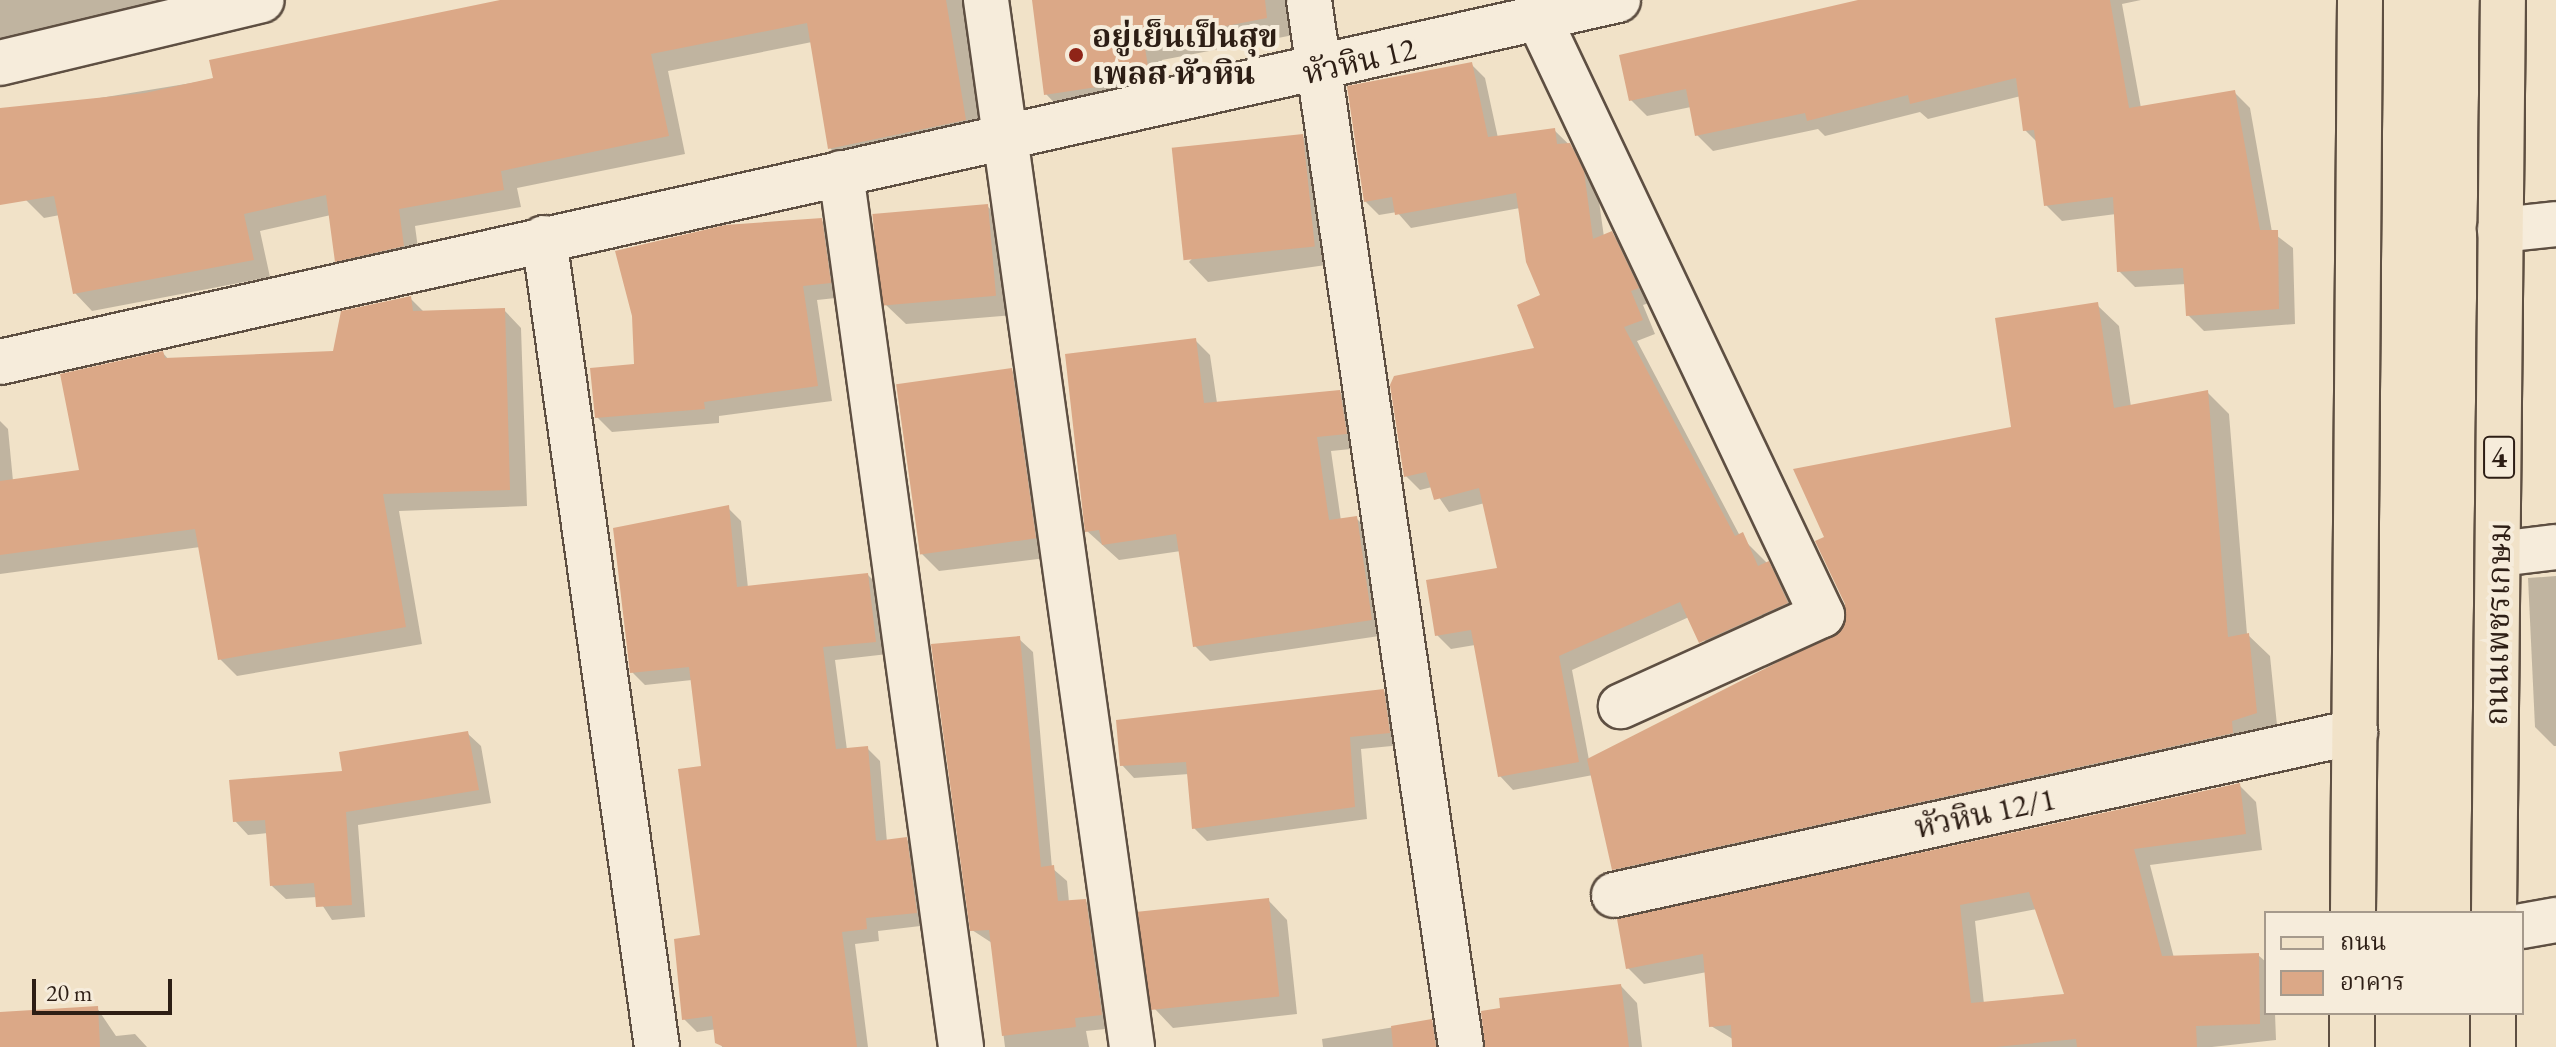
<!DOCTYPE html>
<html>
<head>
<meta charset="utf-8">
<style>
  body { margin:0 }
  #map { position:relative; width:2556px; height:1047px; overflow:hidden; background:#f1e2c8; font-family:"EB Garamond","Noto Serif Thai",serif }
  div>[style] { position:absolute }
  .shadow>* { inset:0; background:#0003 }
  .building>* { inset:0; background:#dba887; transform-origin:0 0 }
  .roads { filter:drop-shadow(2px 0 #5e4f42) drop-shadow(-2px 0 #5e4f42) drop-shadow(0 2px #5e4f42) drop-shadow(0 -2px #5e4f42) }
  .minor>* { height:44px; margin:-22px; padding:0 22px; transform-origin:22px; border-radius:22px; background:#f6ecdb }
  .major>* { height:44px; margin:-22px; padding:0 22px; transform-origin:22px; border-radius:22px; background:#f1e2c8 }
  .dots>* { width:22px; height:22px; translate:-50% -50%; box-sizing:border-box; border:4px solid #f6ecdb; border-radius:50% }
  span { translate:-50% -50%; white-space:nowrap; text-align:center; line-height:1.15; -webkit-text-stroke:8px #f6ecdb; paint-order:stroke }
  .shield-label span { padding:2px 6px; background:#f6ecdb; border:2px solid; border-radius:6px; -webkit-text-stroke-width:0 }
  .shield-label { font-size:30px; color:#2d1e15; font-weight:700 }
  .poi-label { font-size:32px; color:#2d1e15; font-weight:700 }
  .left { translate:0 -50%; text-align:left }
  .street-label { font-size:32px; color:#2d1e15 }
  .legend { position:absolute; left:2264px; top:911px; width:260px; height:104px; box-sizing:border-box; background:#f6ecdb; border:2px solid #a69a8c; margin:0; padding:10px 14px; list-style:none; font-size:24px; color:#2d1e15 }
  .legend li { display:flex; align-items:center; gap:16px; height:40px }
  .legend b { width:40px; border:2px solid #a69a8c }
  .scale { position:absolute; left:32px; top:979px; width:140px; height:36px; box-sizing:border-box; border:4px solid #2d1e15; border-top:0; padding-left:10px; font-size:24px; line-height:28px; white-space:nowrap; color:#2d1e15; -webkit-text-stroke:6px #f6ecdb; paint-order:stroke }
</style>
</head>
<body>
<div id="map">
  <div class="shadow">
    <div style="clip-path:polygon(0 0,200px 0,0 47px)"></div>
    <div style="clip-path:polygon(509px 0,966px 0,983px 137px,847px 165px,830px 148px,812px 42px,668px 71px,685px 154px,517px 188px,521px 207px,415px 226px,420px 263px,354px 278px,336px 261px,331px 215px,260px 231px,270px 277px,92px 311px,75px 293px,60px 215px,44px 218px,26px 200px,8px 113px,216px 79px)"></div>
    <div style="clip-path:polygon(1034px 0,1311px 0,1304px 33px,1162px 60px,1167px 97px,1064px 113px,1046px 94px)"></div>
    <div style="clip-path:polygon(1865px 0,2141px 0,2122px 4px,2141px 108px,2234px 92px,2250px 108px,2272px 232px,2293px 248px,2295px 324px,2204px 331px,2188px 315px,2186px 284px,2135px 287px,2119px 271px,2116px 214px,2062px 221px,2046px 205px,2038px 143px,2025px 130px,2021px 96px,1928px 119px,1920px 112px,1825px 136px,1818px 129px,1713px 151px,1697px 135px,1691px 107px,1647px 116px,1631px 100px)"></div>
    <div style="clip-path:polygon(1471px 64px,1485px 78px,1498px 138px,1554px 130px,1584px 159px,1597px 187px,1604px 237px,1612px 234px,1626px 248px,1652px 302px,1643px 305px,1655px 334px,1637px 341px,1740px 536px,1782px 578px,1801px 617px,1715px 656px,1689px 617px,1572px 670px,1589px 760px,1845px 630px,2013px 429px,2097px 305px,2119px 326px,2131px 407px,2207px 392px,2229px 414px,2247px 634px,2270px 656px,2278px 735px,1636px 891px,1614px 869px,1593px 775px,1513px 790px,1500px 776px,1475px 645px,1451px 649px,1437px 635px,1499px 570px,1485px 503px,1449px 512px,1432px 487px,1420px 490px,1406px 476px,1537px 349px,1542px 296px,1520px 208px,1411px 228px,1397px 212px,1379px 215px,1365px 201px)"></div>
    <div style="clip-path:polygon(1302px 136px,1322px 155px,1333px 264px,1208px 282px,1189px 262px)"></div>
    <div style="clip-path:polygon(987px 206px,1007px 225px,1014px 315px,906px 324px,886px 305px)"></div>
    <div style="clip-path:polygon(821px 220px,836px 235px,845px 297px,817px 300px,832px 401px,719px 416px,719px 423px,612px 432px,597px 417px,636px 365px)"></div>
    <div style="clip-path:polygon(410px 298px,425px 313px,504px 310px,521px 328px,527px 506px,399px 511px,422px 644px,237px 676px,220px 659px,200px 547px,0 574px,0 421px,8px 429px,13px 481px,82px 472px,163px 353px,169px 360px,335px 352px)"></div>
    <div style="clip-path:polygon(1195px 340px,1210px 355px,1217px 403px,1340px 392px,1355px 407px,1361px 448px,1331px 451px,1341px 521px,1356px 518px,1372px 534px,1386px 635px,1210px 661px,1195px 646px,1181px 551px,1119px 560px,1087px 531px)"></div>
    <div style="clip-path:polygon(1011px 370px,1031px 390px,1054px 557px,939px 571px,920px 552px)"></div>
    <div style="clip-path:polygon(728px 508px,741px 521px,748px 588px,868px 575px,881px 588px,888px 654px,835px 660px,847px 750px,867px 748px,880px 761px,887px 842px,906px 839px,919px 853px,929px 925px,878px 931px,879px 941px,855px 944px,868px 1047px,722px 1047px,717px 1029px,697px 1032px,684px 1019px,703px 937px,703px 768px,692px 680px,645px 685px,632px 672px)"></div>
    <div style="clip-path:polygon(2556px 576px,2556px 746px,2554px 746px,2535px 727px,2528px 578px)"></div>
    <div style="clip-path:polygon(1019px 639px,1033px 652px,1052px 868px,1067px 881px,1069px 902px,1085px 901px,1099px 914px,1115px 1028px,1086px 1031px,1089px 1047px,1005px 1047px,992px 943px,972px 930px)"></div>
    <div style="clip-path:polygon(1383px 691px,1396px 704px,1402px 745px,1361px 749px,1367px 819px,1207px 841px,1194px 828px,1189px 774px,1134px 778px,1122px 765px)"></div>
    <div style="clip-path:polygon(467px 733px,481px 746px,491px 803px,358px 825px,365px 917px,332px 920px,317px 897px,286px 899px,272px 886px,268px 833px,248px 835px,235px 821px,344px 773px)"></div>
    <div style="clip-path:polygon(evenodd,2239px 785px,2256px 802px,2262px 850px,2150px 865px,2174px 958px,2258px 955px,2266px 962px,2266px 1013px,2275px 1013px,2276px 1040px,2212px 1047px,1746px 1047px,1711px 1026px,1707px 972px,1644px 984px,1628px 968px,2239px 785px,2037px 909px,2066px 996px,1984px 1004px,1975px 921px,2037px 909px)"></div>
    <div style="clip-path:polygon(1268px 900px,1287px 920px,1297px 1014px,1173px 1028px,1154px 1008px)"></div>
    <div style="clip-path:polygon(1621px 986px,1637px 1003px,1642px 1047px,1486px 1047px)"></div>
    <div style="clip-path:polygon(97px 1008px,116px 1036px,135px 1034px,147px 1047px,0 1047px,0 1014px)"></div>
    <div style="clip-path:polygon(1431px 1021px,1450px 1047px,1323px 1047px,1322px 1039px)"></div>
  </div>
  <div class="building">
    <div style="clip-path:polygon(500px 0,946px 0,966px 120px,828px 149px,807px 23px,651px 54px,669px 136px,501px 171px,504px 190px,399px 209px,404px 246px,335px 262px,326px 195px,244px 214px,254px 260px,73px 294px,54px 196px,0 205px,0 108px,145px 93px,213px 78px,209px 60px)"></div>
    <div style="clip-path:polygon(1032px 0,1265px 0,1267px 18px,1144px 42px,1150px 79px,1044px 95px)"></div>
    <div style="clip-path:polygon(1858px 0,2110px 0,2129px 108px,2235px 90px,2260px 230px,2278px 230px,2279px 309px,2186px 316px,2183px 268px,2117px 272px,2113px 197px,2044px 206px,2034px 130px,2023px 131px,2016px 78px,1910px 104px,1908px 95px,1807px 121px,1805px 113px,1695px 136px,1686px 89px,1629px 101px,1619px 55px)"></div>
    <div style="clip-path:polygon(1472px 62px,1488px 137px,1555px 128px,1557px 144px,1570px 143px,1584px 171px,1593px 239px,1612px 231px,1639px 288px,1631px 291px,1643px 320px,1624px 327px,1735px 536px,1743px 532px,1758px 566px,1769px 561px,1788px 603px,1699px 643px,1680px 602px,1559px 656px,1579px 762px,1498px 777px,1471px 630px,1435px 636px,1426px 580px,1497px 568px,1479px 488px,1434px 500px,1426px 472px,1404px 477px,1390px 385px,1394px 376px,1534px 348px,1517px 305px,1540px 295px,1526px 262px,1516px 193px,1395px 215px,1392px 197px,1364px 202px,1347px 86px)"></div>
    <div style="left:1303px;top:134px;width:113px;height:132px;rotate:84deg"></div>
    <div style="left:988px;top:204px;width:92px;height:116px;rotate:85deg"></div>
    <div style="clip-path:polygon(822px 218px,831px 283px,803px 286px,818px 386px,704px 402px,705px 409px,595px 418px,590px 368px,634px 364px,632px 316px,615px 251px,725px 225px)"></div>
    <div style="clip-path:polygon(411px 296px,413px 311px,505px 308px,510px 490px,383px 494px,406px 627px,218px 660px,195px 529px,0 555px,0 481px,79px 470px,60px 374px,163px 351px,165px 358px,333px 351px,341px 311px)"></div>
    <div style="clip-path:polygon(2098px 302px,2114px 408px,2208px 390px,2228px 637px,2249px 633px,2257px 713px,2232px 721px,2233px 733px,1612px 870px,1587px 759px,1843px 629px,1845px 604px,1815px 541px,1824px 537px,1793px 469px,2011px 427px,1995px 318px)"></div>
    <div style="clip-path:polygon(1196px 338px,1204px 403px,1340px 390px,1347px 434px,1317px 437px,1329px 520px,1357px 516px,1372px 620px,1193px 647px,1176px 534px,1102px 545px,1099px 530px,1085px 532px,1065px 354px)"></div>
    <div style="left:1012px;top:368px;width:172px;height:117px;rotate:82deg"></div>
    <div style="clip-path:polygon(729px 505px,737px 587px,868px 573px,876px 642px,823px 647px,836px 749px,868px 746px,876px 841px,907px 837px,917px 913px,866px 918px,867px 929px,842px 932px,857px 1047px,724px 1047px,715px 1043px,712px 1016px,682px 1020px,674px 939px,700px 935px,678px 769px,701px 766px,689px 667px,630px 673px,613px 528px)"></div>
    <div style="clip-path:polygon(1020px 636px,1041px 867px,1054px 865px,1058px 901px,1086px 899px,1102px 1015px,1075px 1018px,1076px 1027px,1002px 1036px,989px 930px,970px 931px,931px 644px)"></div>
    <div style="clip-path:polygon(1384px 689px,1390px 733px,1350px 737px,1355px 807px,1192px 829px,1186px 762px,1120px 766px,1116px 720px)"></div>
    <div style="clip-path:polygon(468px 731px,479px 790px,346px 812px,352px 905px,316px 907px,314px 883px,270px 886px,265px 820px,233px 822px,229px 780px,342px 771px,339px 752px)"></div>
    <div style="clip-path:polygon(evenodd,2240px 783px,2246px 834px,2134px 849px,2162px 956px,2259px 953px,2260px 1024px,2196px 1026px,2197px 1047px,2077px 1047px,2076px 1039px,1995px 1047px,1732px 1047px,1731px 1025px,1709px 1027px,1703px 954px,1626px 969px,1617px 919px,2240px 783px,2029px 892px,2064px 994px,1971px 1003px,1960px 905px,2029px 892px)"></div>
    <div style="left:1269px;top:898px;width:99px;height:132px;rotate:84deg"></div>
    <div style="clip-path:polygon(1621px 984px,1629px 1047px,1485px 1047px,1481px 1011px,1500px 1008px,1499px 998px)"></div>
    <div style="clip-path:polygon(98px 1006px,100px 1047px,0 1047px,0 1012px)"></div>
    <div style="clip-path:polygon(1432px 1019px,1436px 1047px,1393px 1047px,1391px 1026px)"></div>
  </div>
  <div class="roads">
    <div class="minor">
      <div style="left:986px;top:0;width:1057px;rotate:82.06deg"></div>
      <div style="left:1309px;top:0;width:1058px;rotate:81.74deg"></div>
      <div style="left:1539px;top:19px;width:660px;rotate:64.6deg"></div>
      <div style="left:1822px;top:615px;width:221px;rotate:155.6deg"></div>
      <div style="left:0;top:63px;width:269px;rotate:-13.5deg"></div>
      <div style="left:841px;top:173px;width:882px;rotate:82.18deg"></div>
      <div style="left:2500px;top:230px;width:56px;rotate:-6.1deg"></div>
      <div style="left:544px;top:238px;width:817px;rotate:82.05deg"></div>
      <div style="left:0;top:362px;width:1658px;rotate:-12.61deg"></div>
      <div style="left:2499px;top:554px;width:57px;rotate:-7deg"></div>
      <div style="left:1614px;top:895px;width:759px;rotate:-12.41deg"></div>
      <div style="left:2522px;top:926px;width:35px;rotate:-10deg"></div>
    </div>
    <div class="major">
      <div style="left:2353px;top:913px;width:913px;rotate:-89.56deg"></div>
      <div style="left:2494px;top:913px;width:913px;rotate:-89.44deg"></div>
      <div style="left:2352px;top:1047px;width:34px;rotate:-90deg"></div>
      <div style="left:2493px;top:1047px;width:34px;rotate:-90deg"></div>
    </div>
  </div>
  <div class="dots">
    <div style="left:1076px;top:55px;background:#8f2418"></div>
  </div>
  <div class="shield-label">
    <span style="left:2499px;top:457px">4</span>
  </div>
  <div class="poi-label">
    <span class="left" style="left:1092px;top:55px">อยู่เย็นเป็นสุข<br>เพลส หัวหิน</span>
  </div>
  <div class="street-label">
    <span style="left:1359px;top:61px;rotate:-13deg">หัวหิน 12</span>
    <span style="left:2498px;top:624px;rotate:-89deg">ถนนเพชรเกษม</span>
    <span style="left:1985px;top:813px;rotate:-12deg">หัวหิน 12/1</span>
  </div>
  <ul class="legend">
  <li><b style="height:10px;background:#f1e2c8"></b>ถนน</li>
  <li><b style="height:22px;background:#dba887"></b>อาคาร</li>
  </ul>
  <div class="scale">20 m</div>
</div>
</body>
</html>
